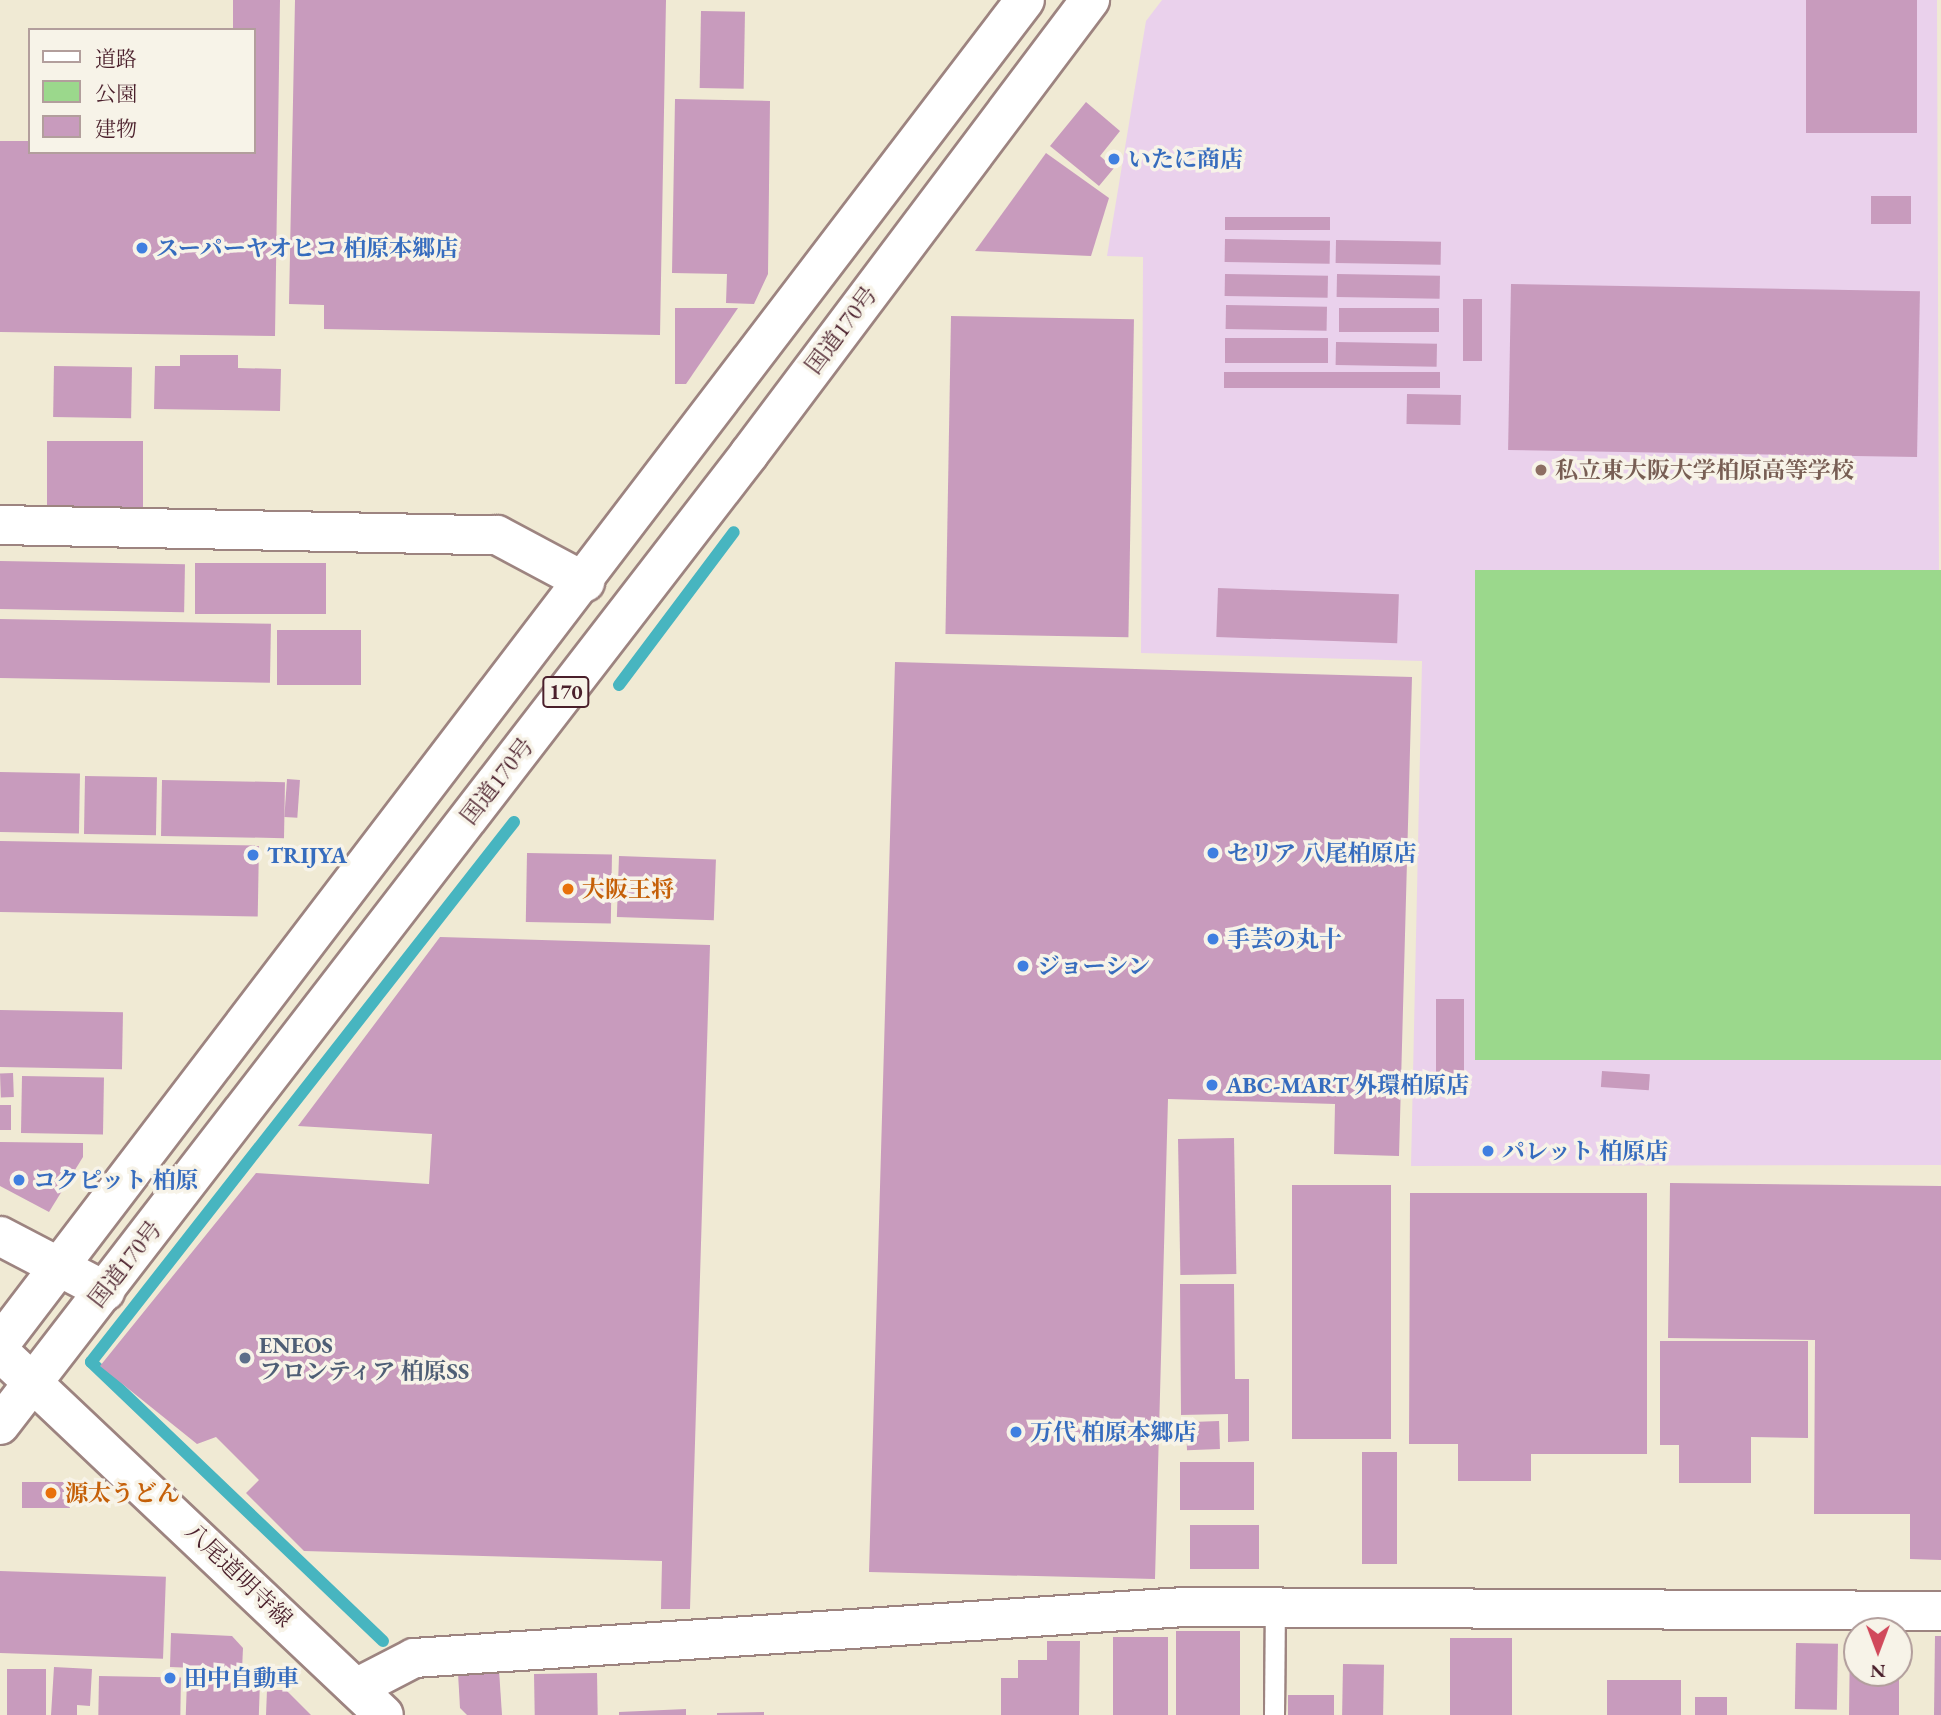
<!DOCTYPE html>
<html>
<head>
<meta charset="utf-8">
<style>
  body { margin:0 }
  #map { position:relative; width:1941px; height:1715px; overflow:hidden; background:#f0ead4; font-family:"EB Garamond","Noto Serif JP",serif }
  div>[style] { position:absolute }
  .built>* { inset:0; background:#ead1ec }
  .green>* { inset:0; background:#9bd88c; transform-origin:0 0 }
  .stream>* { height:12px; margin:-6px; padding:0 6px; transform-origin:6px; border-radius:6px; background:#47b5c0 }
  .building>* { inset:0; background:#c89bbd; transform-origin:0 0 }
  .roads { filter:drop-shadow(2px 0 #9d8480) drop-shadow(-2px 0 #9d8480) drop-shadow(0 2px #9d8480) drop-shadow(0 -2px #9d8480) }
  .lane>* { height:19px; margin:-9.5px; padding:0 9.5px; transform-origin:9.5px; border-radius:9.5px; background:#fff }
  .street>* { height:38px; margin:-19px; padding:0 19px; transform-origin:19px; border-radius:19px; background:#fff }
  .secondary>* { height:38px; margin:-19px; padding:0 19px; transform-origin:19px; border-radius:19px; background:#fff }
  .highway>* { height:38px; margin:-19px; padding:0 19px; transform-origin:19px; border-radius:19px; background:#fff }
  .dots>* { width:19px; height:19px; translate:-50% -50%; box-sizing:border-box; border:4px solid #f7f3e8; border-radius:50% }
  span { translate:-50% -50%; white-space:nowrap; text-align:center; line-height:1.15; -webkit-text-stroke:7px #f7f3e8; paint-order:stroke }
  .shield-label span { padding:2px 5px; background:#f7f3e8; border:2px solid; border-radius:5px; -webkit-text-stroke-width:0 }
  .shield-label { font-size:21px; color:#4a1f2b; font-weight:700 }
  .shop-label { font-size:23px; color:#366cbe; font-weight:700 }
  .left { translate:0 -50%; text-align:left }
  .street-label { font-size:23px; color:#4a1f2b }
  .education-label { font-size:23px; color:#785e54; font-weight:700 }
  .food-label { font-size:23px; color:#c56008; font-weight:700 }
  .service-label { font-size:23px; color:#4e5e75; font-weight:700 }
  .legend { position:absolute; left:28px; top:28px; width:228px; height:126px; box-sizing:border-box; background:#f7f3e8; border:2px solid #b29e9c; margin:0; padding:9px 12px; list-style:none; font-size:21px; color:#4a1f2b }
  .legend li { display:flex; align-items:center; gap:14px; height:35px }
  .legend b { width:35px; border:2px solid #b29e9c }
  .north { position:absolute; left:1843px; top:1617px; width:70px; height:70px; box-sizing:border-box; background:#f7f3e8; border:2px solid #b29e9c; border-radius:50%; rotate:180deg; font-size:19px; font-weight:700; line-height:28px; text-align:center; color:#4a1f2b }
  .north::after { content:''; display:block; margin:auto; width:24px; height:32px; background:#d1495b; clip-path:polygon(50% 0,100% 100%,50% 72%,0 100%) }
</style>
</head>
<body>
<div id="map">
  <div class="built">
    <div style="clip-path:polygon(1162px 0,1937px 0,1941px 1165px,1411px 1166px,1422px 661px,1141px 653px,1143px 257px,1107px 256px,1146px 21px)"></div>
  </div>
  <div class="green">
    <div style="left:1475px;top:570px;width:466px;height:490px"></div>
  </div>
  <div class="stream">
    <div style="left:619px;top:685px;width:191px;rotate:-53.1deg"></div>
    <div style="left:383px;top:1641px;width:404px;rotate:-136.3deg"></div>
    <div style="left:91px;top:1362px;width:686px;rotate:-51.93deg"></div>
  </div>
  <div class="building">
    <div style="clip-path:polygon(233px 0,280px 0,275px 336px,0 332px,0 141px,30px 141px,30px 152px,254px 152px,254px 30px,233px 30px)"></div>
    <div style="clip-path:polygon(295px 0,666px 0,660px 335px,324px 329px,324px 305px,289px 304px)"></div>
    <div style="left:1806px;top:0;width:111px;height:133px"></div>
    <div style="left:701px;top:11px;width:44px;height:77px;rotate:1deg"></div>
    <div style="clip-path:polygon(675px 99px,770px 101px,768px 274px,754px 304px,726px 303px,727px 274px,672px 273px)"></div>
    <div style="clip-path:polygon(1086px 102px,1120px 131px,1100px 156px,1114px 168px,1099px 186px,1050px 146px)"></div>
    <div style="clip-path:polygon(1046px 153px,1109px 198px,1091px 256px,975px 251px)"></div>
    <div style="left:1871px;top:196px;width:40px;height:28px"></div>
    <div style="left:1225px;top:217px;width:105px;height:13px"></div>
    <div style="left:1225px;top:239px;width:105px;height:23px;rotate:1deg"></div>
    <div style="left:1336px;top:240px;width:105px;height:23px;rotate:1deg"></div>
    <div style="left:1225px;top:274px;width:103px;height:22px;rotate:1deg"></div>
    <div style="left:1337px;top:274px;width:103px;height:23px;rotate:1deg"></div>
    <div style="left:1511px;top:284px;width:409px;height:166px;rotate:1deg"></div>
    <div style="left:1463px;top:299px;width:19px;height:62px"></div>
    <div style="left:1226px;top:305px;width:101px;height:24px;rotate:1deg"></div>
    <div style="clip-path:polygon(675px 308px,738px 308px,686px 384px,675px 384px)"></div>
    <div style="left:1339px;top:308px;width:100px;height:24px"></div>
    <div style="left:951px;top:316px;width:183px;height:318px;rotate:1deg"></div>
    <div style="left:1225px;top:338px;width:103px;height:25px"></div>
    <div style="left:1336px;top:342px;width:101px;height:23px;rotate:1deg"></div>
    <div style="clip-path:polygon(180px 355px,238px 355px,238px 368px,281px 369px,280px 411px,154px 409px,155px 366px,180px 366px)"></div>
    <div style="left:54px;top:366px;width:78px;height:51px;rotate:1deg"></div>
    <div style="left:1224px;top:372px;width:216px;height:16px"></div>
    <div style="left:1407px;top:394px;width:54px;height:30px;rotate:1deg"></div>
    <div style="left:47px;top:441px;width:96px;height:68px"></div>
    <div style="left:0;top:561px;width:185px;height:48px;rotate:1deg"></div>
    <div style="left:195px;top:563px;width:131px;height:51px"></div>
    <div style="left:1218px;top:588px;width:181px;height:49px;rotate:2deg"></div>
    <div style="left:0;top:619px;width:271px;height:59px;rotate:1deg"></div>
    <div style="left:277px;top:630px;width:84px;height:55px"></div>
    <div style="clip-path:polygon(895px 662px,1412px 677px,1399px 1156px,1334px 1154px,1335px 1104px,1168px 1099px,1155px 1579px,869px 1572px)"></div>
    <div style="left:0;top:772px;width:80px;height:60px;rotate:1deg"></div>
    <div style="left:85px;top:776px;width:72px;height:58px;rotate:1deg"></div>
    <div style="left:287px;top:779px;width:13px;height:38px;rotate:4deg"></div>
    <div style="left:162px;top:780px;width:123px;height:56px;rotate:1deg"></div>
    <div style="left:0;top:841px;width:259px;height:71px;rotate:1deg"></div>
    <div style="left:527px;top:853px;width:85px;height:69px;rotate:1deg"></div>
    <div style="left:619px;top:856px;width:97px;height:61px;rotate:2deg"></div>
    <div style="clip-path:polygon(440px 937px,710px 945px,690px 1609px,661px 1609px,662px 1561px,304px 1551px,246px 1493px,259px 1480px,216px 1437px,197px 1444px,100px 1366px,256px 1173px,429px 1184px,432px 1134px,298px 1126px)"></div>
    <div style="left:1436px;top:999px;width:28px;height:95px"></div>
    <div style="left:0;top:1010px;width:123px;height:57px;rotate:1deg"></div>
    <div style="left:1602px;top:1071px;width:48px;height:16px;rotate:4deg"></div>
    <div style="left:13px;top:1073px;width:24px;height:13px;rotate:88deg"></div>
    <div style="left:22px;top:1076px;width:82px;height:57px;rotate:1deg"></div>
    <div style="left:0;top:1105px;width:11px;height:25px"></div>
    <div style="left:1234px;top:1138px;width:136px;height:56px;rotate:89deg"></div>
    <div style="clip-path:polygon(0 1142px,83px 1143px,83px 1157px,49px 1212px,0 1186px)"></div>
    <div style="clip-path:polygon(1670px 1183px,1941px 1186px,1941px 1560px,1910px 1559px,1910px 1514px,1814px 1514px,1815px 1340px,1668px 1338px)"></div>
    <div style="left:1391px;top:1185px;width:254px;height:99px;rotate:90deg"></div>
    <div style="clip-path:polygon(1410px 1193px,1647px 1193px,1647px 1454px,1531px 1454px,1531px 1481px,1458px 1481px,1458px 1444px,1409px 1444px)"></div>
    <div style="clip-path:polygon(1180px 1284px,1234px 1284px,1235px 1379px,1249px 1379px,1249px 1441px,1228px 1442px,1228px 1414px,1181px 1415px)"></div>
    <div style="clip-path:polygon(1660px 1341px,1808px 1341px,1808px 1438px,1751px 1437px,1751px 1483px,1679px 1483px,1679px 1445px,1660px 1445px)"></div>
    <div style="left:1219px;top:1421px;width:28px;height:33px;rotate:88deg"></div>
    <div style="left:1362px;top:1452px;width:35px;height:112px"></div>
    <div style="left:1254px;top:1462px;width:48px;height:74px;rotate:90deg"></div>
    <div style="left:22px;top:1482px;width:48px;height:26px"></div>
    <div style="left:1259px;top:1525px;width:44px;height:69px;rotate:90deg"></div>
    <div style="left:0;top:1571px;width:166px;height:82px;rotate:2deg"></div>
    <div style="left:1176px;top:1631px;width:64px;height:84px"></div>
    <div style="clip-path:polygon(171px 1633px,232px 1636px,243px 1648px,242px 1670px,170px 1667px)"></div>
    <div style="clip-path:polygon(1935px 1636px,1941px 1636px,1941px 1715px,1934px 1715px)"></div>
    <div style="left:1113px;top:1637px;width:55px;height:78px"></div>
    <div style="clip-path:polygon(1850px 1637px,1857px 1637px,1857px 1673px,1899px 1673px,1899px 1715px,1849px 1715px)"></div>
    <div style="left:1450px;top:1638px;width:62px;height:77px"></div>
    <div style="clip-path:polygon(1047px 1641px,1080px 1641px,1079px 1715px,1001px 1715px,1001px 1678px,1018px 1678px,1018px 1660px,1047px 1660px)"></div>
    <div style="left:1796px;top:1643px;width:42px;height:66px;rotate:1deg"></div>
    <div style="left:1343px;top:1664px;width:41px;height:51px;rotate:1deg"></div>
    <div style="clip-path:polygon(54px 1667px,92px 1669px,90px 1706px,77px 1705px,77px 1715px,51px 1715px)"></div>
    <div style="left:7px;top:1669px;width:39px;height:46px"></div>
    <div style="clip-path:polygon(499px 1670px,502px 1715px,467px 1715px,460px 1708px,458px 1673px)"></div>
    <div style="left:597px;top:1673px;width:42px;height:63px;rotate:89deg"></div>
    <div style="left:99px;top:1676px;width:82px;height:39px;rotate:1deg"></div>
    <div style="left:187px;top:1680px;width:73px;height:35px;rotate:2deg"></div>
    <div style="left:1607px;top:1680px;width:74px;height:35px"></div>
    <div style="clip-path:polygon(267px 1690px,286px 1690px,311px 1715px,266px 1715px)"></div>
    <div style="left:1288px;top:1695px;width:46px;height:20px"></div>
    <div style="left:1695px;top:1697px;width:32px;height:18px"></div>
    <div style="clip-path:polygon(686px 1709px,686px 1715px,619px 1715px,619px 1712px)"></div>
    <div style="clip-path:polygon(764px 1712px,764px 1715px,717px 1715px,717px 1713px)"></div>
  </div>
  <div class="roads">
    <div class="lane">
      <div style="left:1274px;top:1715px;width:108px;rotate:-89.5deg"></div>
    </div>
    <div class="street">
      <div style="left:0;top:525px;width:497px;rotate:1.2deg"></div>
      <div style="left:497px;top:535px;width:100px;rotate:28.1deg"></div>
    </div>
    <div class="secondary">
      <div style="left:0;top:1236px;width:119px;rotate:27.6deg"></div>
      <div style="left:0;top:1352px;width:528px;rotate:43.39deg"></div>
      <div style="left:356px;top:1688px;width:65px;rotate:-27.3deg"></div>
      <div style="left:414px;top:1658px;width:772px;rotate:-3.79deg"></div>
      <div style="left:1184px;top:1607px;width:757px;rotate:0.3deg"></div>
    </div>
    <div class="highway">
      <div style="left:0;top:1344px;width:1690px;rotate:-52.67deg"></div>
      <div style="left:0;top:1425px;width:1226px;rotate:-52.35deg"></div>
      <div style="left:749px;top:454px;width:568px;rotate:-53.09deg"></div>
    </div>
  </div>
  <div class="dots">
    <div style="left:1114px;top:159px;background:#3f7fe0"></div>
    <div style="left:142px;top:248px;background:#3f7fe0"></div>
    <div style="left:1541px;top:470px;background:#8d6e63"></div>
    <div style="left:1213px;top:853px;background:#3f7fe0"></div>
    <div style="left:253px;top:855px;background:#3f7fe0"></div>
    <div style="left:568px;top:889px;background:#e8710a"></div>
    <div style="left:1213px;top:939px;background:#3f7fe0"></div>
    <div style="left:1023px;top:966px;background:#3f7fe0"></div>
    <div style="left:1212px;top:1085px;background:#3f7fe0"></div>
    <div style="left:1488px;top:1151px;background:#3f7fe0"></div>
    <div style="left:19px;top:1180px;background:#3f7fe0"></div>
    <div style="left:245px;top:1358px;background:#5c6f8a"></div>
    <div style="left:1016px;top:1432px;background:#3f7fe0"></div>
    <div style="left:51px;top:1493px;background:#e8710a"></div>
    <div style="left:170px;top:1678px;background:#3f7fe0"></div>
  </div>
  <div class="shield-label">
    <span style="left:566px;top:692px">170</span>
  </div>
  <div class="shop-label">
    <span class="left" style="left:1128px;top:159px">いたに商店</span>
    <span class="left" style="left:156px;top:248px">スーパーヤオヒコ 柏原本郷店</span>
    <span class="left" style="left:1227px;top:853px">セリア 八尾柏原店</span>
    <span class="left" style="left:267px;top:855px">TRIJYA</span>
    <span class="left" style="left:1227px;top:939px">手芸の丸十</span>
    <span class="left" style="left:1037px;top:966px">ジョーシン</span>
    <span class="left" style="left:1226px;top:1085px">ABC-MART 外環柏原店</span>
    <span class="left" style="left:1502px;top:1151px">パレット 柏原店</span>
    <span class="left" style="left:33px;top:1180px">コクピット 柏原</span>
    <span class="left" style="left:1030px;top:1432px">万代 柏原本郷店</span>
    <span class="left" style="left:184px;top:1678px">田中自動車</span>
  </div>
  <div class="street-label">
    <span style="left:841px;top:330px;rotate:-53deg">国道170号</span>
    <span style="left:497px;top:781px;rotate:-52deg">国道170号</span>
    <span style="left:125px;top:1264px;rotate:-52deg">国道170号</span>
    <span style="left:239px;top:1575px;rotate:44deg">八尾道明寺線</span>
  </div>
  <div class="education-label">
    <span class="left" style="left:1555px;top:470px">私立東大阪大学柏原高等学校</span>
  </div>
  <div class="food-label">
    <span class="left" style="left:582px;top:889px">大阪王将</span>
    <span class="left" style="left:65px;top:1493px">源太うどん</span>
  </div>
  <div class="service-label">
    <span class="left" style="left:259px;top:1358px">ENEOS<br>フロンティア 柏原SS</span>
  </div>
  <ul class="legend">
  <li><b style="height:9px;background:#fff"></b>道路</li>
  <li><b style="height:19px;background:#9bd88c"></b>公園</li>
  <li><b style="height:19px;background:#c89bbd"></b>建物</li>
  </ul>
  <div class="north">N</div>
</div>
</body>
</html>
